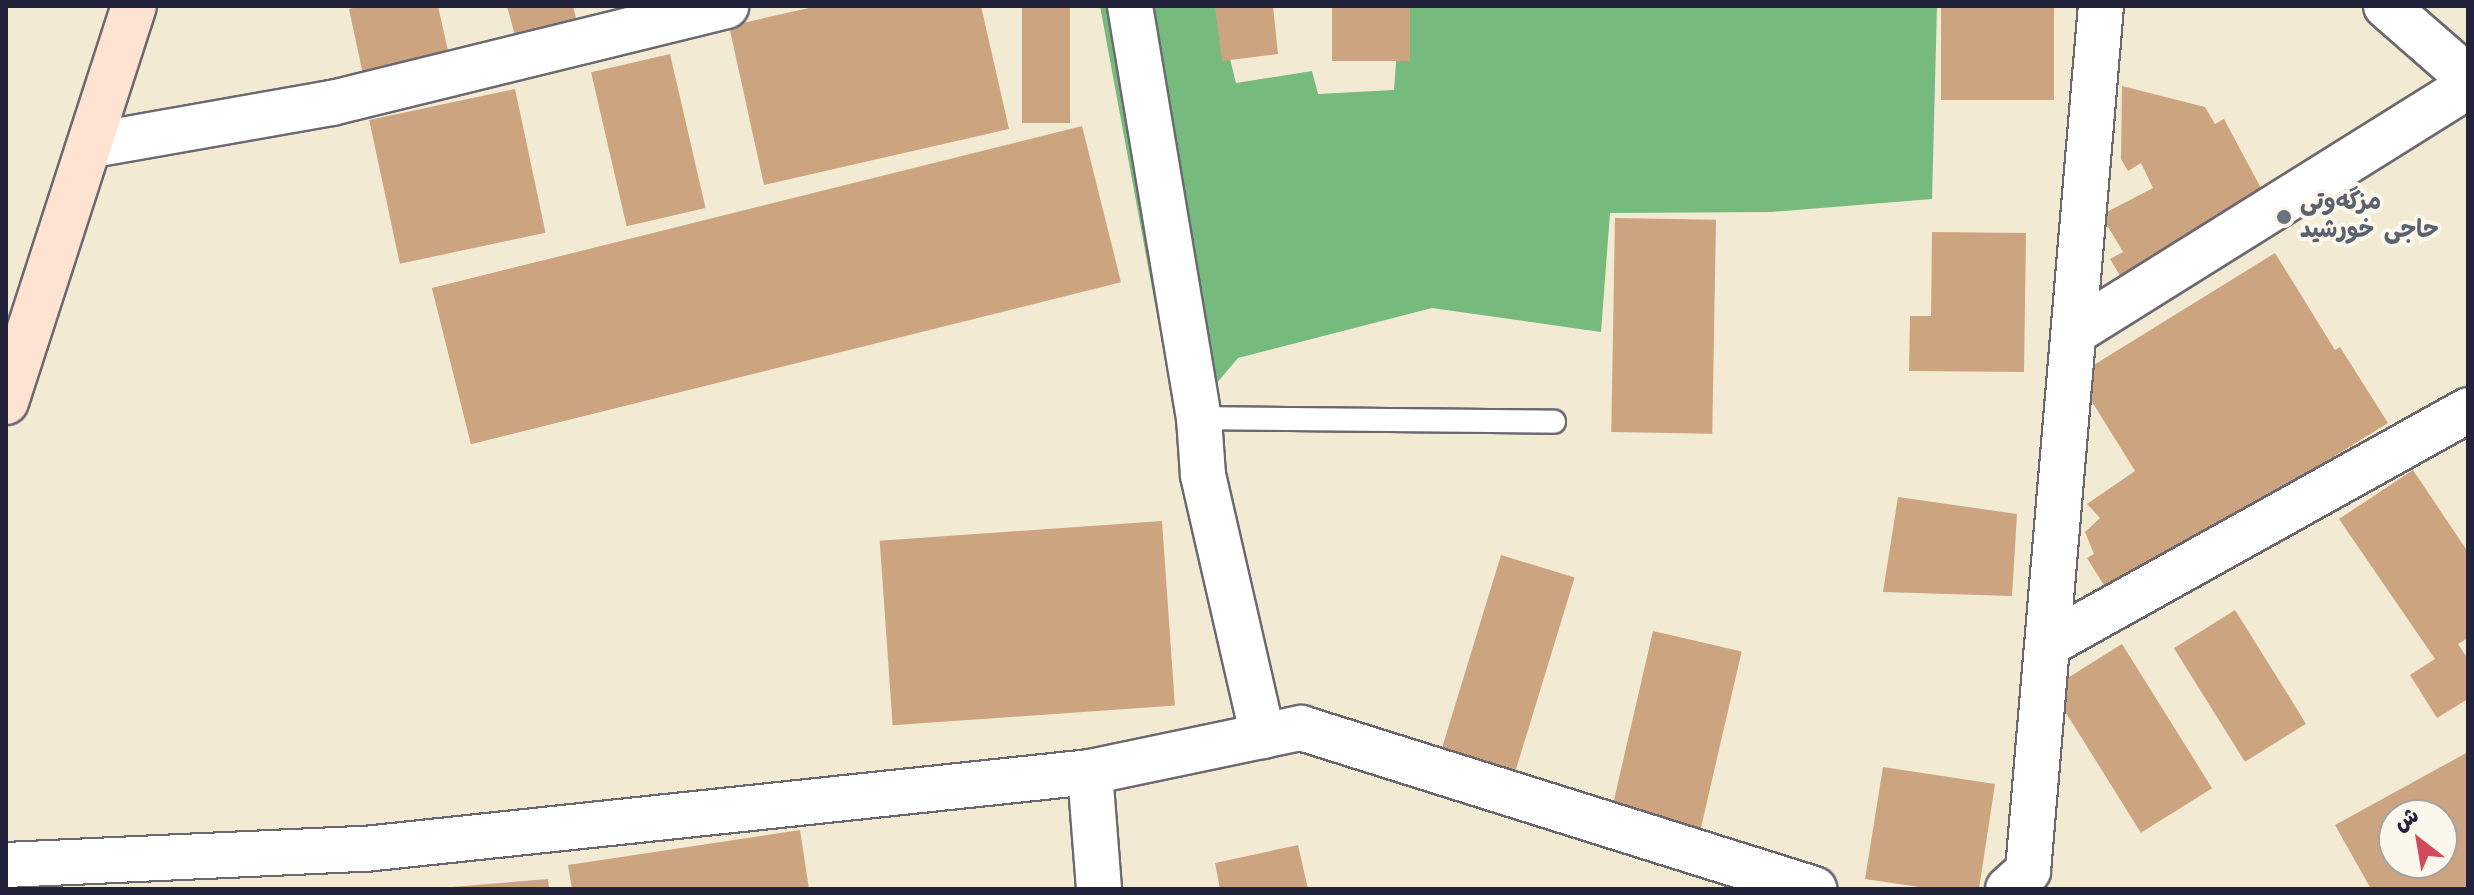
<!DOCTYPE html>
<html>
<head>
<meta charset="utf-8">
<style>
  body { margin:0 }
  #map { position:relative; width:2474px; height:895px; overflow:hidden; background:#f3ead3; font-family:"Architects Daughter","Playpen Sans Arabic",sans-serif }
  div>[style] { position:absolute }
  .forest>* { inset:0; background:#76ba7e }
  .building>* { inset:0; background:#cca580; transform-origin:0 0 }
  .roads { filter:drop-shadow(2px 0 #6b6870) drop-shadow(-2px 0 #6b6870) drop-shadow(0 2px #6b6870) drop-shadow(0 -2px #6b6870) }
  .lane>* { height:22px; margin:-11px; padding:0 11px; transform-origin:11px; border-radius:11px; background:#fff }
  .street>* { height:44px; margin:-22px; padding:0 22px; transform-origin:22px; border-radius:22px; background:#fff }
  .secondary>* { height:44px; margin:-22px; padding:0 22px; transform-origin:22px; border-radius:22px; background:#fee3d2 }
  .dots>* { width:22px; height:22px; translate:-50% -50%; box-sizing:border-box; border:4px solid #fbf7ec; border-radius:50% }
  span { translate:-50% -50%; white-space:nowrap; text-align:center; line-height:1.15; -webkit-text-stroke:8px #fbf7ec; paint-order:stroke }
  .worship-label { font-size:24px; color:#5b616d; font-weight:700 }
  .left { translate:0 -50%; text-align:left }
  .frame { position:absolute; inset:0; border:8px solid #22223b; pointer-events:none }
  .north { position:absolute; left:2378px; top:799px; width:80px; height:80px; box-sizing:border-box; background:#fbf7ec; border:2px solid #a4a2a5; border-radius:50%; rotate:329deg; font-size:22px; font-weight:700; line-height:32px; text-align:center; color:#22223b }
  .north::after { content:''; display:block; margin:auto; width:28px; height:36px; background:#d1495b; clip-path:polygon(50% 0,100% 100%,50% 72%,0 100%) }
</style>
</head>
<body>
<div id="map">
  <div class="forest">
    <div style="clip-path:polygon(1100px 6px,1217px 6px,1236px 83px,1312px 71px,1318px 94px,1394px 90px,1400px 6px,1937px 6px,1932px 199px,1772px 212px,1610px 213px,1601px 332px,1432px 308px,1238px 358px,1178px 429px)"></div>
  </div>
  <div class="building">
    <div style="clip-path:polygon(362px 6px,438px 6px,451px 64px,365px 84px,349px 9px)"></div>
    <div style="clip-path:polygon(507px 6px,573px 6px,578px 26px,517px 43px)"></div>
    <div style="clip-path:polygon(818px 6px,981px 6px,1009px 129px,764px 185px,729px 26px)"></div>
    <div style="left:1022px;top:6px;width:48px;height:117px"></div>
    <div style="clip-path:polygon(1215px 6px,1273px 6px,1278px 54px,1222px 61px)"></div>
    <div style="left:1332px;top:6px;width:78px;height:55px"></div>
    <div style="left:1941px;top:6px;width:113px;height:94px"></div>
    <div style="left:670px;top:54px;width:158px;height:81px;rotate:77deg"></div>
    <div style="clip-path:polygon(2122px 86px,2205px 107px,2215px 124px,2224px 119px,2270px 205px,2125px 284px,2110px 259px,2123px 252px,2101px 215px,2153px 188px,2141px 163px,2128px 171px,2121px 159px)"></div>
    <div style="left:515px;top:89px;width:147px;height:149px;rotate:78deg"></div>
    <div style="left:1082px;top:126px;width:161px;height:670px;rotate:76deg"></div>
    <div style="left:1615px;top:218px;width:101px;height:214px;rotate:1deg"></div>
    <div style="clip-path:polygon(1932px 232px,2026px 233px,2024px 372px,1909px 371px,1910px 316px,1931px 316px)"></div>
    <div style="clip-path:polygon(2275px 253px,2335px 350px,2340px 347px,2388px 423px,2110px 595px,2087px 558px,2094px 554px,2085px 532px,2100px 518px,2087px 504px,2135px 471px,2076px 376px)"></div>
    <div style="clip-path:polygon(2413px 470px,2468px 552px,2468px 638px,2458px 644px,2468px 659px,2468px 699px,2437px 718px,2410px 675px,2435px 659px,2339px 519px)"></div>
    <div style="clip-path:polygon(1898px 497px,2017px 514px,2012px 596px,1883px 592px)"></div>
    <div style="left:1162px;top:521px;width:185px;height:283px;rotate:86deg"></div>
    <div style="left:1501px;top:555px;width:77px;height:208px;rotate:17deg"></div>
    <div style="left:2235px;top:610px;width:134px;height:72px;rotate:58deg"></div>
    <div style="left:1653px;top:631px;width:91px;height:193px;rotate:13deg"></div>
    <div style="left:2122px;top:644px;width:170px;height:84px;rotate:58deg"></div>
    <div style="clip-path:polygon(evenodd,2468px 752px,2468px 889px,2371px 889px,2335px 825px,2468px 752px,2394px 815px,2442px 815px,2442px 863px,2394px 863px,2394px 815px)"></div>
    <div style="clip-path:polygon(1883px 767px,1995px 784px,1979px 889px,1933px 889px,1865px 879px)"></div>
    <div style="clip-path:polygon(800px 830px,809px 889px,572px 889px,568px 865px)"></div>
    <div style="clip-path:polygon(1298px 845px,1308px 889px,1220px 889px,1215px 863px)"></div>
    <div style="clip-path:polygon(548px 879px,549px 889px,452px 889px,452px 887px)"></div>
  </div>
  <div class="roads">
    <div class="lane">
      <div style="left:1199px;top:418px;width:355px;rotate:0.6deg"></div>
    </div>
    <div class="street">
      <div style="left:1130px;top:6px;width:418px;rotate:80.5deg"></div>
      <div style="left:1199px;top:418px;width:57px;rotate:86deg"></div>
      <div style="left:1203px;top:475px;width:268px;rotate:77.1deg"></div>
      <div style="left:2386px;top:6px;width:93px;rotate:41.1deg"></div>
      <div style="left:2456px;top:67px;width:22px;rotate:56deg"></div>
      <div style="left:93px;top:145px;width:243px;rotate:-10deg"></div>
      <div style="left:332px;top:103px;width:406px;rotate:-13.8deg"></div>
      <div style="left:2075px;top:332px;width:464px;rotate:-32deg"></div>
      <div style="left:2050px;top:643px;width:479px;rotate:-29.1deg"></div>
      <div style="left:1090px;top:772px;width:117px;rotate:85.6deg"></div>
      <div style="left:6px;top:865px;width:359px;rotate:-2.6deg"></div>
      <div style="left:365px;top:849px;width:729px;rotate:-6.06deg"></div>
      <div style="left:1090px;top:772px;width:216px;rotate:-11.8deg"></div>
      <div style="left:1301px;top:728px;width:538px;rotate:17.42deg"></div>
      <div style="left:2008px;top:889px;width:27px;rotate:-42deg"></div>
      <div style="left:2028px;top:871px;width:868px;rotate:-85.18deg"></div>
    </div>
    <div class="secondary">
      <div style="left:6px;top:402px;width:416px;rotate:-72.1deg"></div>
    </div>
  </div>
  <div class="dots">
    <div style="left:2284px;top:217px;background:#6b7280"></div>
  </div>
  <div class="worship-label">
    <span class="left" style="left:2300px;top:217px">مزگەوتی<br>حاجی خورشيد</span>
  </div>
  <div class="frame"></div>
  <div class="north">ش</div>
</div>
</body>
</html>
